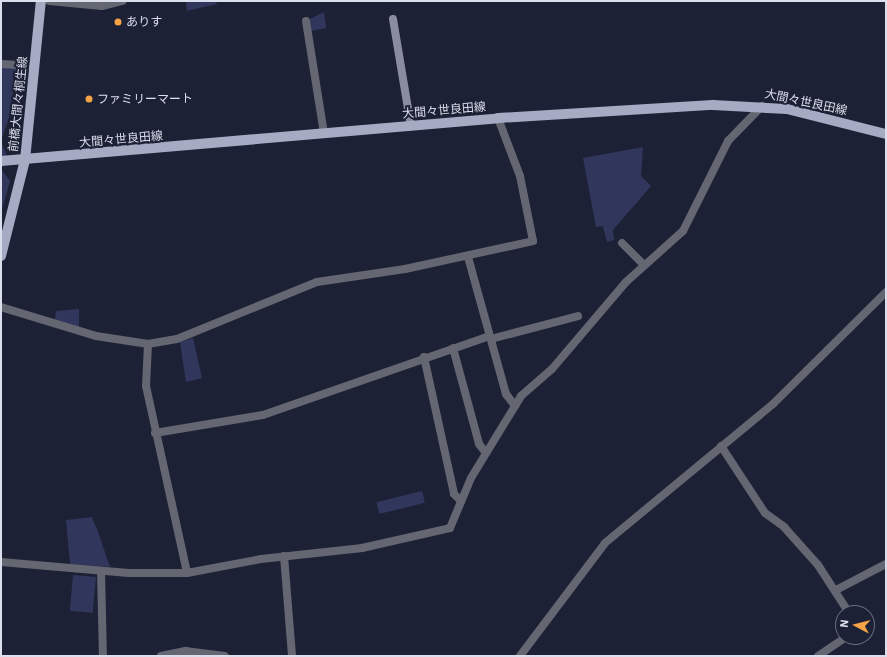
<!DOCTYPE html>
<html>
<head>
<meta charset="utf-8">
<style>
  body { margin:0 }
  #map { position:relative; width:887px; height:657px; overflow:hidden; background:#1d2135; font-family:"IBM Plex Sans","Noto Sans JP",sans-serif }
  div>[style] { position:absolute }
  .green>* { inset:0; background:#31375c; transform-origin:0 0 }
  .street>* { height:8px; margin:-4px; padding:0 4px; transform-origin:4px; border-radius:4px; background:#646671 }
  .secondary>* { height:8px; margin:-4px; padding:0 4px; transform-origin:4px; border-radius:4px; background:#898d9f }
  .primary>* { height:10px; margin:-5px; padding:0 5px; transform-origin:5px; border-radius:5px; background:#a5abc2 }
  .dots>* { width:11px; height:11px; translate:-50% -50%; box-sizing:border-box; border:2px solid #1d2135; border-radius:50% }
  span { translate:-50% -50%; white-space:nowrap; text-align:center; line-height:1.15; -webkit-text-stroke:4px #1d2135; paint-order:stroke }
  .poi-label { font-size:12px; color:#dbdfed }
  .left { translate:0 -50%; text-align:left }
  .street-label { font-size:12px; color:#dbdfed }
  .frame { position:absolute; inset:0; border:2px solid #dbdfed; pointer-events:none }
  .north { position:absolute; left:835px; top:605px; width:40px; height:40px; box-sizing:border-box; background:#1d2135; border:1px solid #696d7f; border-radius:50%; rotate:277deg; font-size:11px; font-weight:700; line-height:16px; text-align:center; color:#dbdfed }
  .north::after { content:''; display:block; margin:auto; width:14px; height:18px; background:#f6a247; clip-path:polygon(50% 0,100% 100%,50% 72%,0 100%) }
</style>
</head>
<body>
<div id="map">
  <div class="green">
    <div style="clip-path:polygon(186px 1px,216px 1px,217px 4px,187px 11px)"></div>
    <div style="clip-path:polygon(324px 12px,326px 28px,311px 31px,310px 19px)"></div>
    <div style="clip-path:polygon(1px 68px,17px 68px,9px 118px,1px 141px,7px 156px,1px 156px)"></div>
    <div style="clip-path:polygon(643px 147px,641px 176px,651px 186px,613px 230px,614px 240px,607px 242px,603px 226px,596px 227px,583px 158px)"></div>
    <div style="clip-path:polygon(1px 169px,10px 181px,2px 209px,1px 209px)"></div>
    <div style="clip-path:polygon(79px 309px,79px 328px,55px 321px,56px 311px)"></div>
    <div style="clip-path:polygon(193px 338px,202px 378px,186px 382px,180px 342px)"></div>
    <div style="left:422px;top:491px;width:12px;height:47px;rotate:76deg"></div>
    <div style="clip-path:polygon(92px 517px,98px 532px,110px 567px,70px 564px,66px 520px)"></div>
    <div style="left:73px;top:575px;width:23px;height:36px;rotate:5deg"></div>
  </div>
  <div class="street">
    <div style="left:49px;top:1px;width:53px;rotate:5.4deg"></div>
    <div style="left:102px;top:6px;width:21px;rotate:-14deg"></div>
    <div style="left:306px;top:21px;width:113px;rotate:80.9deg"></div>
    <div style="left:1px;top:64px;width:34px;rotate:3deg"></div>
    <div style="left:622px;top:243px;width:31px;rotate:45deg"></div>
    <div style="left:468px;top:257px;width:142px;rotate:74.5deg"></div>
    <div style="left:506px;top:394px;width:15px;rotate:53deg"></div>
    <div style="left:1px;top:307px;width:99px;rotate:17deg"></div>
    <div style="left:96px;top:336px;width:53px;rotate:8.7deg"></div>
    <div style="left:148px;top:344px;width:29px;rotate:-10deg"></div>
    <div style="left:177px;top:339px;width:151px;rotate:-22.2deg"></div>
    <div style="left:317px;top:282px;width:89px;rotate:-8.4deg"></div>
    <div style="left:405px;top:269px;width:131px;rotate:-12.3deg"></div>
    <div style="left:533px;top:241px;width:66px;rotate:-101.3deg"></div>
    <div style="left:520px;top:176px;width:62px;rotate:-110.8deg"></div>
    <div style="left:491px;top:339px;width:90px;rotate:-14.8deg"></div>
    <div style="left:148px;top:344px;width:42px;rotate:92.7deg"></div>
    <div style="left:146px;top:386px;width:191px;rotate:77.6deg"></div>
    <div style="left:453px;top:348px;width:99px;rotate:74.8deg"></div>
    <div style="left:479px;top:444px;width:11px;rotate:52deg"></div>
    <div style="left:424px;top:357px;width:140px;rotate:77.6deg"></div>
    <div style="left:454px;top:494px;width:10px;rotate:45deg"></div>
    <div style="left:155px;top:433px;width:109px;rotate:-9.5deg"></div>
    <div style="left:263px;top:415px;width:240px;rotate:-19.2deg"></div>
    <div style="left:721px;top:446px;width:80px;rotate:56.7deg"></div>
    <div style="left:765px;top:513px;width:24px;rotate:36deg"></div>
    <div style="left:784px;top:527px;width:51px;rotate:48.2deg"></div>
    <div style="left:818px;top:565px;width:57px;rotate:57.1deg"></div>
    <div style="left:284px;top:556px;width:100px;rotate:85.4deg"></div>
    <div style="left:1px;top:562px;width:128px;rotate:4.9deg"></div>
    <div style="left:129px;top:573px;width:58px"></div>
    <div style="left:187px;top:573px;width:75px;rotate:-10.7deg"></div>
    <div style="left:261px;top:559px;width:102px;rotate:-6.2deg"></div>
    <div style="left:362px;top:548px;width:90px;rotate:-12.8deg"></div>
    <div style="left:450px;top:528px;width:54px;rotate:-67.2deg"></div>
    <div style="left:471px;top:478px;width:96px;rotate:-58.6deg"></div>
    <div style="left:521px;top:396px;width:41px;rotate:-41.1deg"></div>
    <div style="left:552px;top:369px;width:114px;rotate:-49.6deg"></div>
    <div style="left:626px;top:282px;width:76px;rotate:-41.8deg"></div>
    <div style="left:683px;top:231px;width:101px;rotate:-63.4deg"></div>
    <div style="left:728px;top:141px;width:49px;rotate:-45.8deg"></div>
    <div style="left:101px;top:571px;width:85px;rotate:88.7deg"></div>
    <div style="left:836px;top:590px;width:56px;rotate:-27.5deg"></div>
    <div style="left:161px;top:656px;width:25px;rotate:-12deg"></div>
    <div style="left:185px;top:651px;width:40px;rotate:7.1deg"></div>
    <div style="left:520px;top:656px;width:141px;rotate:-53deg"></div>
    <div style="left:605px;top:543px;width:218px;rotate:-39.6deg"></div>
    <div style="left:773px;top:404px;width:159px;rotate:-44.7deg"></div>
    <div style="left:818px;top:656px;width:34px;rotate:-34deg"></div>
  </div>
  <div class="secondary">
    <div style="left:393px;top:19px;width:109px;rotate:80.5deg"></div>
  </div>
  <div class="primary">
    <div style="left:1px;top:161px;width:499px;rotate:-4.9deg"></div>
    <div style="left:498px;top:118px;width:215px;rotate:-3.5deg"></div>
    <div style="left:713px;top:105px;width:74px;rotate:3.1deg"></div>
    <div style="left:787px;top:109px;width:102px;rotate:14.2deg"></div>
    <div style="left:1px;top:256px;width:99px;rotate:-76deg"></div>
    <div style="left:25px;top:160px;width:160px;rotate:-84.3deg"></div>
  </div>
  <div class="dots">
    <div style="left:118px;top:22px;background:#f6a247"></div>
    <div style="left:89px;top:99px;background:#f6a247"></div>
  </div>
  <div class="poi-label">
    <span class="left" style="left:126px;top:22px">ありす</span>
    <span class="left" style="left:97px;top:99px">ファミリーマート</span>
  </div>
  <div class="street-label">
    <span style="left:806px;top:102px;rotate:12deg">大間々世良田線</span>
    <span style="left:18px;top:104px;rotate:-84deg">前橋大間々桐生線</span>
    <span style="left:444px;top:110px;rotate:-5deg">大間々世良田線</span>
    <span style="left:121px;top:139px;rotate:-5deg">大間々世良田線</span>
  </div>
  <div class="frame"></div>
  <div class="north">N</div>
</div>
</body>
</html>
